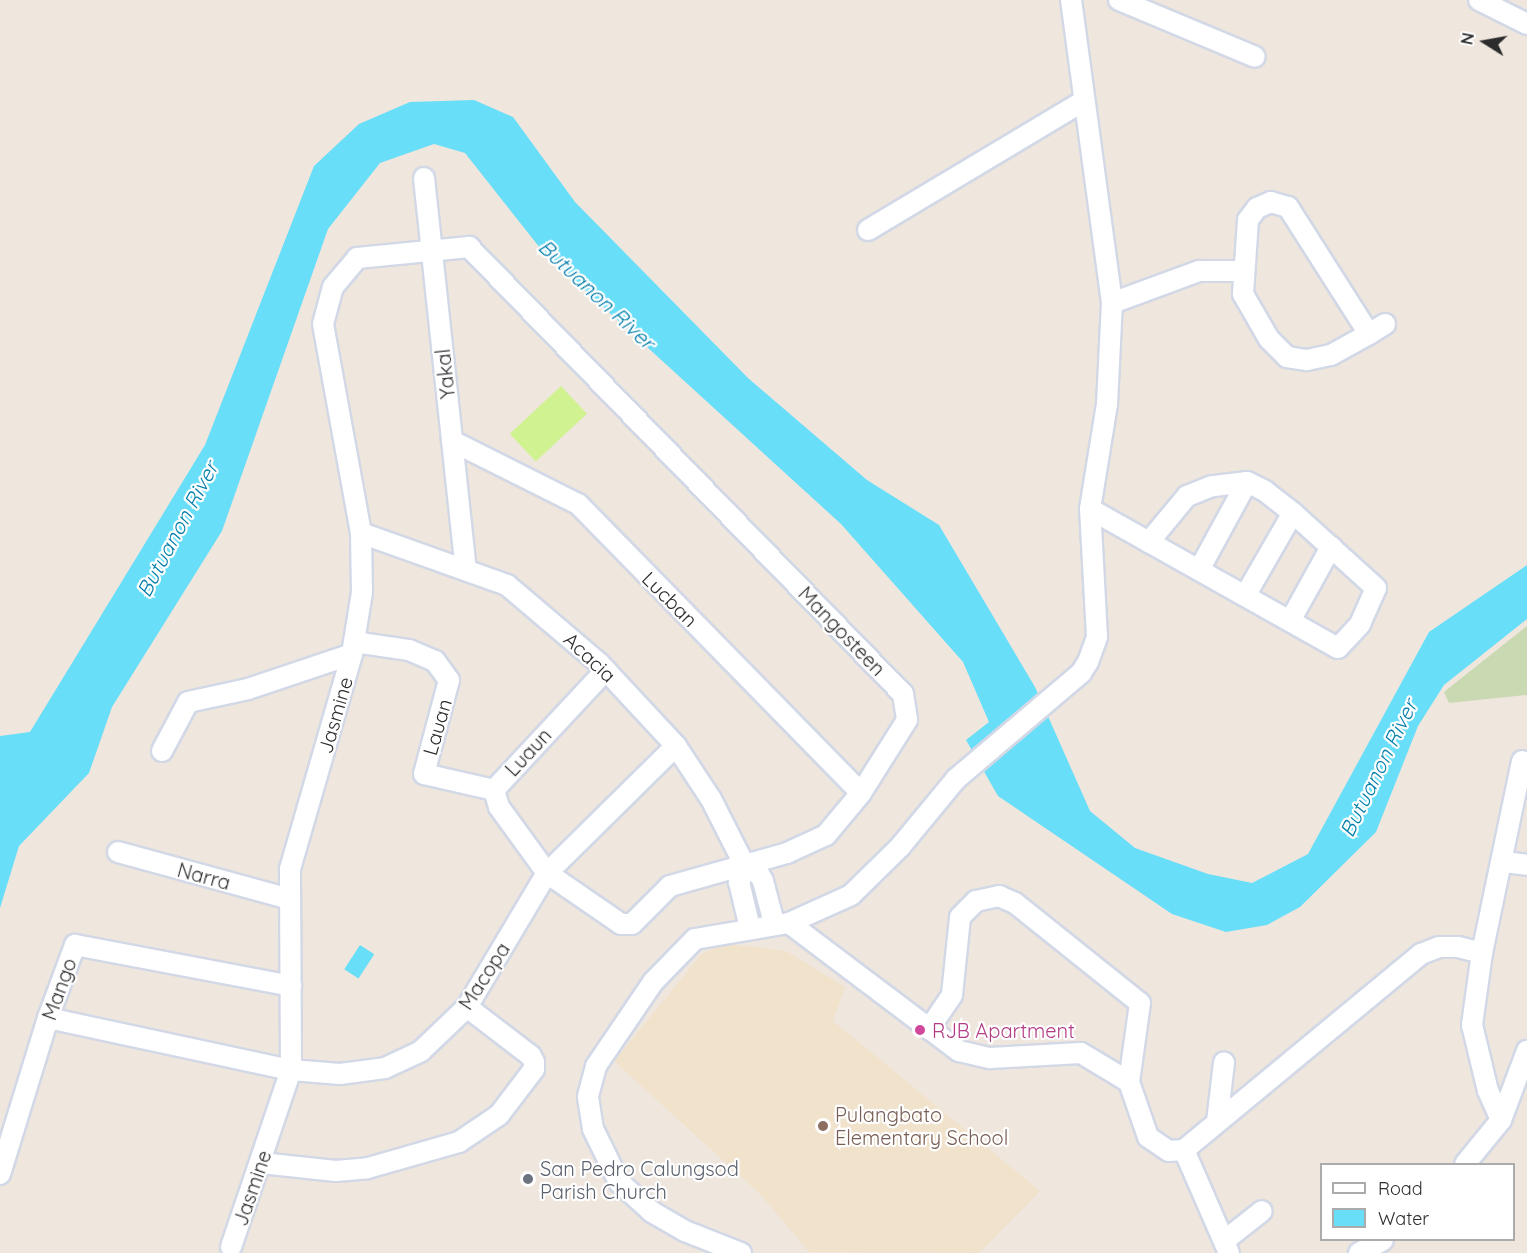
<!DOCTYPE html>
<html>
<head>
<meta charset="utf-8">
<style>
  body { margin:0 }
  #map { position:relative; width:1527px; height:1253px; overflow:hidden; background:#efe6dd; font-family:Quicksand,sans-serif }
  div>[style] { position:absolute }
  .education>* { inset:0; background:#f1e2cc }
  .cemetery>* { inset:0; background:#c9dab3 }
  .pitch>* { inset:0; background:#d0f291; transform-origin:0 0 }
  .water>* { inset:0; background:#68def9; transform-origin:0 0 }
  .roads { filter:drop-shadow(2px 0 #d2d8e6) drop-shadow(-2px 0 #d2d8e6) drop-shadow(0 2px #d2d8e6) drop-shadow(0 -2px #d2d8e6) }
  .minor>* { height:20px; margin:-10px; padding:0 10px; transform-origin:10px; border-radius:10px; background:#fff }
  .dots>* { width:16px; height:16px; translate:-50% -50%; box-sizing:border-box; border:3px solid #fff; border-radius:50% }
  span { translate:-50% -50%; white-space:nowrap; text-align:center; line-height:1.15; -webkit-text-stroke:4.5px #fff; paint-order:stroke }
  .street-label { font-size:20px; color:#2c2c2c }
  .hotel-label { font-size:20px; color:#b23c85 }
  .left { translate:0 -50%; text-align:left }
  .education-label { font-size:20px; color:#785e54 }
  .worship-label { font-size:20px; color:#5b616d }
  .water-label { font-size:21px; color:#027eaa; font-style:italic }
  .legend { position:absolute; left:1320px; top:1163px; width:195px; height:78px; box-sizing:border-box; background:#fff; border:2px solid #ababab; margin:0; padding:8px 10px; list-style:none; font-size:18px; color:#2c2c2c }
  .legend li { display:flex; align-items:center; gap:12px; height:30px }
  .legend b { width:30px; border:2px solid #ababab }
  .north { position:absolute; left:1455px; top:12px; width:60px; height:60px; -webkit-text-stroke:4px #fff; paint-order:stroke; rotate:281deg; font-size:16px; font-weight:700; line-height:24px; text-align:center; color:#2c2c2c }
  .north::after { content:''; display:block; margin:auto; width:21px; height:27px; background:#2c2c2c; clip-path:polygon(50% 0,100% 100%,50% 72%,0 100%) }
</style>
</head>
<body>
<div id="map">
  <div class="education">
    <div style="clip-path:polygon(721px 943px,786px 951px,845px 987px,833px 1021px,1040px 1191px,979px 1253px,809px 1252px,761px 1195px,614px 1061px,701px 955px)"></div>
  </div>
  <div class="cemetery">
    <div style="clip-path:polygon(1527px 626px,1527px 695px,1449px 703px,1444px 692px)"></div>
  </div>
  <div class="pitch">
    <div style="left:561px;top:386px;width:38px;height:70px;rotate:47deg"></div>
  </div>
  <div class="water">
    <div style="clip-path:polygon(474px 100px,513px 117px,575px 202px,748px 378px,867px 480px,939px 525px,1035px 687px,1090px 811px,1135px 848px,1208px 874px,1252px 883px,1308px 854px,1429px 632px,1527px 565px,1527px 619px,1444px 685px,1418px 726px,1376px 832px,1300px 907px,1267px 925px,1226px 932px,1172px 914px,998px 796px,966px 740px,989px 722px,963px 662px,841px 524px,544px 253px,465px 153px,434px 144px,380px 163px,328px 229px,222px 531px,112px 707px,89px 773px,19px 846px,0 908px,0 736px,30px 732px,205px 445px,314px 166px,359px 124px,410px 102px)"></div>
    <div style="left:360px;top:945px;width:17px;height:29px;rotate:33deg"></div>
  </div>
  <div class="roads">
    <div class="minor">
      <div style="left:1119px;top:0;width:147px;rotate:22.7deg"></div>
      <div style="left:1479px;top:0;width:54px;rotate:26.6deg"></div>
      <div style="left:424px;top:178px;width:393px;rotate:83.9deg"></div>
      <div style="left:868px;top:230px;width:249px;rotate:-30.9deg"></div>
      <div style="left:1112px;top:303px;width:93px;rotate:-20.2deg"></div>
      <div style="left:1199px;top:271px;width:43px"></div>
      <div style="left:1369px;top:334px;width:151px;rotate:-122.5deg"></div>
      <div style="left:1288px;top:207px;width:18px;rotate:-164deg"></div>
      <div style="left:1271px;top:202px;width:15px;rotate:157deg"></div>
      <div style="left:1257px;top:208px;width:15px;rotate:127deg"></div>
      <div style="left:1248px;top:220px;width:74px;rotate:93.9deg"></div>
      <div style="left:1243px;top:294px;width:52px;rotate:60deg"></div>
      <div style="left:1269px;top:339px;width:25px;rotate:45deg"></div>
      <div style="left:1287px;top:357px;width:20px;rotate:9deg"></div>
      <div style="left:1307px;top:360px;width:25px;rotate:-12deg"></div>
      <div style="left:1331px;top:355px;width:43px;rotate:-28.9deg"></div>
      <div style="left:1369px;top:334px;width:19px;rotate:-32deg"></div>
      <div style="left:452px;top:441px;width:141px;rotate:26.6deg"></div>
      <div style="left:578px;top:504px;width:404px;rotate:45.6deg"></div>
      <div style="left:1090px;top:509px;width:284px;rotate:29.3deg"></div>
      <div style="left:1338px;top:648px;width:33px;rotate:-47deg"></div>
      <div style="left:1360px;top:624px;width:39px;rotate:-66deg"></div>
      <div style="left:1376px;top:588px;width:112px;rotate:-137.9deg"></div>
      <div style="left:1293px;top:513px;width:36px;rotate:-142deg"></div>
      <div style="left:1265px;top:491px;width:20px;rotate:-153deg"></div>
      <div style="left:1247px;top:482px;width:35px;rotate:173deg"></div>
      <div style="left:1212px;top:486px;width:27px;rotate:158deg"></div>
      <div style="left:1187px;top:496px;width:60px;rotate:129.6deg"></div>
      <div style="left:361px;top:533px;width:155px;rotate:19.6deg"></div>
      <div style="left:507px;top:585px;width:121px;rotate:40.3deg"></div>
      <div style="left:599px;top:663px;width:113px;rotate:47.1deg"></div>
      <div style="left:676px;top:746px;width:64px;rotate:56.6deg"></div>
      <div style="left:711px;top:799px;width:77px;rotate:63.1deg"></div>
      <div style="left:1199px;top:570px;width:100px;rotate:-61.4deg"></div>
      <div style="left:1245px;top:596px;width:96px;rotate:-60deg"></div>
      <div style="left:1290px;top:621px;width:85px;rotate:-61deg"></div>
      <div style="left:354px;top:642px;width:56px;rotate:8.3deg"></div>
      <div style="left:409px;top:650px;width:28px;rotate:23deg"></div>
      <div style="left:435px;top:661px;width:24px;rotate:54deg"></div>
      <div style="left:449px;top:680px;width:97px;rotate:104.9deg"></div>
      <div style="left:424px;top:774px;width:72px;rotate:12.9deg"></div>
      <div style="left:162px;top:751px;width:55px;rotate:-62deg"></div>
      <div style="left:188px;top:702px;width:61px;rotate:-12.2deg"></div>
      <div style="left:248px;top:689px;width:110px;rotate:-18.6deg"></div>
      <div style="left:118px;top:852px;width:178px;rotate:15.3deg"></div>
      <div style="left:1504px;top:862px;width:23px;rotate:7deg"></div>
      <div style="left:746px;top:868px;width:14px;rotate:25deg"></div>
      <div style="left:759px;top:874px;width:8px;rotate:60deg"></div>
      <div style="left:763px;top:881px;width:43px;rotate:75.3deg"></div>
      <div style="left:746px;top:868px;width:16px;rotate:117deg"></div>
      <div style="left:739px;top:882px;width:47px;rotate:76.6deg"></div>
      <div style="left:789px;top:923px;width:213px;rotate:37deg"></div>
      <div style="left:959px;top:1051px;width:32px;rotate:13deg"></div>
      <div style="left:990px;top:1058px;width:91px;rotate:-3.1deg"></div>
      <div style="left:1081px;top:1053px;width:56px;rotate:31.1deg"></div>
      <div style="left:1129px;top:1082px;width:58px;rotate:70.9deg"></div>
      <div style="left:1148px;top:1137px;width:25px;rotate:34deg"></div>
      <div style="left:1169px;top:1151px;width:15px;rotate:-4deg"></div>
      <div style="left:1184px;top:1150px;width:308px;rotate:-39.6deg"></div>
      <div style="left:1421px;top:954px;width:19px;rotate:-21deg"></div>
      <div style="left:1439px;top:947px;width:19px"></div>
      <div style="left:1458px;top:947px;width:25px;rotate:14deg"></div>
      <div style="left:48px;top:1018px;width:249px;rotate:12.1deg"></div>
      <div style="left:291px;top:1070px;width:49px;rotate:4.7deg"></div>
      <div style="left:340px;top:1074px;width:45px;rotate:-7.6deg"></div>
      <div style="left:385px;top:1068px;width:40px;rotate:-25deg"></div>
      <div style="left:421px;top:1051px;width:64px;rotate:-43.7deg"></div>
      <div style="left:467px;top:1007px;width:156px;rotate:-59.2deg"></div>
      <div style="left:547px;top:873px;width:181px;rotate:-44.6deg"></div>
      <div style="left:929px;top:1029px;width:41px;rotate:-55.9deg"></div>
      <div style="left:952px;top:995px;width:78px;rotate:-84.1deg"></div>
      <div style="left:960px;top:917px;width:23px;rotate:-45deg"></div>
      <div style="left:976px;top:901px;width:24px;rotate:-12deg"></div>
      <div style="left:999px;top:896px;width:17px;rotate:24deg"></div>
      <div style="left:1015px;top:903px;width:160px;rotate:38.7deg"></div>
      <div style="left:1140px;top:1003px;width:80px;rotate:97.9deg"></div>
      <div style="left:1501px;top:1120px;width:32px;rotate:-114deg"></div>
      <div style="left:1488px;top:1091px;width:68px;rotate:-103.6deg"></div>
      <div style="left:1472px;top:1025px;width:73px;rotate:-82.1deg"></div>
      <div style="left:1482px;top:953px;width:196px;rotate:-78.2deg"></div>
      <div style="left:1217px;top:1122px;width:60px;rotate:-83.3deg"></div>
      <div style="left:1184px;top:1150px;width:112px;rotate:66.4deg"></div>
      <div style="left:261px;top:1163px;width:75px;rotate:6.1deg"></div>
      <div style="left:336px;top:1171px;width:32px;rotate:-5deg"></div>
      <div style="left:368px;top:1168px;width:95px;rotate:-15.9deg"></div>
      <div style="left:459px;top:1142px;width:48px;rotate:-34deg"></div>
      <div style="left:499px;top:1115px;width:58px;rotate:-52.7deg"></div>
      <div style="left:534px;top:1069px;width:7px;rotate:-90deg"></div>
      <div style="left:534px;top:1062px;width:7px;rotate:-117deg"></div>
      <div style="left:531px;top:1056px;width:81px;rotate:-142.6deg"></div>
      <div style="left:1465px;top:1164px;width:57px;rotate:-50.7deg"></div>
      <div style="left:1501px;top:1120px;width:74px;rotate:-69.4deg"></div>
      <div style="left:0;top:1174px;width:163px;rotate:-72.9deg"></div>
      <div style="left:48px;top:1018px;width:78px;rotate:-69.7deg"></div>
      <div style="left:75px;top:945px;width:220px;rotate:10.7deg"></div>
      <div style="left:1224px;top:1241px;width:48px;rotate:-38.3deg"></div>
      <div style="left:231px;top:1247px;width:187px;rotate:-71.3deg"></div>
      <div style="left:291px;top:1070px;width:201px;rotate:-90.3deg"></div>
      <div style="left:290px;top:869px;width:224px;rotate:-73.9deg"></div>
      <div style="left:352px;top:654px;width:63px;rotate:-80.8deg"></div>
      <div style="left:362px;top:592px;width:59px;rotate:-91deg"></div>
      <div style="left:361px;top:533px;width:212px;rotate:-100.3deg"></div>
      <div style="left:323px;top:324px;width:38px;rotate:-75deg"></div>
      <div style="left:333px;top:287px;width:38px;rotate:-50deg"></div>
      <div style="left:357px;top:258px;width:113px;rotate:-5.6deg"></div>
      <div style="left:469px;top:247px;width:623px;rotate:45.85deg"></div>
      <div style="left:903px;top:694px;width:26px;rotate:81deg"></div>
      <div style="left:907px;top:720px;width:86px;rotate:122.2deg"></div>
      <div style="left:861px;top:793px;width:55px;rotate:129.8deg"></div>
      <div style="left:826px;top:835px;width:43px;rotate:155.2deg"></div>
      <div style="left:787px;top:853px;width:122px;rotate:164.2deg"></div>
      <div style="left:670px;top:886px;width:54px;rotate:135deg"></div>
      <div style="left:632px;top:924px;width:11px;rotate:180deg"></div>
      <div style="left:621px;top:924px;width:90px;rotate:-145.4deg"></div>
      <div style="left:547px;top:873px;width:82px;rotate:-126deg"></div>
      <div style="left:499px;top:807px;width:18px;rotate:-106deg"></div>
      <div style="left:494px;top:790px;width:164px;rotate:-47deg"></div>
      <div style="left:741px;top:1253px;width:60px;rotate:-158.6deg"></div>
      <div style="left:685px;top:1231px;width:39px;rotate:-150deg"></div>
      <div style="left:651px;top:1211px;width:43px;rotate:-137.8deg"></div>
      <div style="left:619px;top:1182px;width:59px;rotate:-116.1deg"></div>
      <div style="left:593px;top:1129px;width:33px;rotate:-99deg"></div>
      <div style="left:588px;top:1096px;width:31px;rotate:-75deg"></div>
      <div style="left:596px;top:1066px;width:102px;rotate:-55.8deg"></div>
      <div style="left:653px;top:982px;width:60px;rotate:-45.7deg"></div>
      <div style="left:695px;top:939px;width:95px;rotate:-9.7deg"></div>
      <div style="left:789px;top:923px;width:68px;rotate:-24.3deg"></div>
      <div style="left:851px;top:895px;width:69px;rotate:-44.4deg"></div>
      <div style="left:900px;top:847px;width:88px;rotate:-50.5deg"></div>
      <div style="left:956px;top:779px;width:164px;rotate:-40.3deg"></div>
      <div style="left:1081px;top:673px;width:13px;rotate:-58deg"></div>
      <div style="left:1088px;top:662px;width:27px;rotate:-70deg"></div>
      <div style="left:1097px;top:637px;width:128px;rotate:-93.1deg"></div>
      <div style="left:1090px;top:509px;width:106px;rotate:-80.8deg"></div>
      <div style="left:1107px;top:404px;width:101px;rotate:-87.2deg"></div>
      <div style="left:1112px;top:303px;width:306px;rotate:-97.7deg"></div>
      <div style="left:1359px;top:1253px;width:27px;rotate:-28deg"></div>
    </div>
  </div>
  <div class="dots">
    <div style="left:920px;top:1030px;background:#d1479c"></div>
    <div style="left:823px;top:1126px;background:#8d6e63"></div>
    <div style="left:528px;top:1179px;background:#6b7280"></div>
  </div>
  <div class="street-label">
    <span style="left:445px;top:374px;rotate:-96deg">Yakal</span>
    <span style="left:670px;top:599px;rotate:45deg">Lucban</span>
    <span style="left:842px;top:631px;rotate:46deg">Mangosteen</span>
    <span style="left:590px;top:657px;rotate:43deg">Acacia</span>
    <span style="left:335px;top:715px;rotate:-74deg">Jasmine</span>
    <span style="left:437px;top:727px;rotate:-74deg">Lauan</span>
    <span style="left:528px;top:752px;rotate:-47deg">Luaun</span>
    <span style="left:204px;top:876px;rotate:15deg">Narra</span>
    <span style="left:484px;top:976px;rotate:-57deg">Macopa</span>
    <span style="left:59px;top:989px;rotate:-70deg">Mango</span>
    <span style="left:252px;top:1188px;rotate:-71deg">Jasmine</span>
  </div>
  <div class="hotel-label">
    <span class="left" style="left:932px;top:1030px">RJB Apartment</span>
  </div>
  <div class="education-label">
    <span class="left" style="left:835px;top:1126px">Pulangbato<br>Elementary School</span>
  </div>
  <div class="worship-label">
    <span class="left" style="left:540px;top:1180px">San Pedro Calungsod<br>Parish Church</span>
  </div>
  <div class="water-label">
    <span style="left:597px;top:294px;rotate:43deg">Butuanon River</span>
    <span style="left:177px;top:529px;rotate:-62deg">Butuanon River</span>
    <span style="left:1378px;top:768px;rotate:-64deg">Butuanon River</span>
  </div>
  <ul class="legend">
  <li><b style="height:8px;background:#fff"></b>Road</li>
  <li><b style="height:16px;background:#68def9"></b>Water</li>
  </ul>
  <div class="north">N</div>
</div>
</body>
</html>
